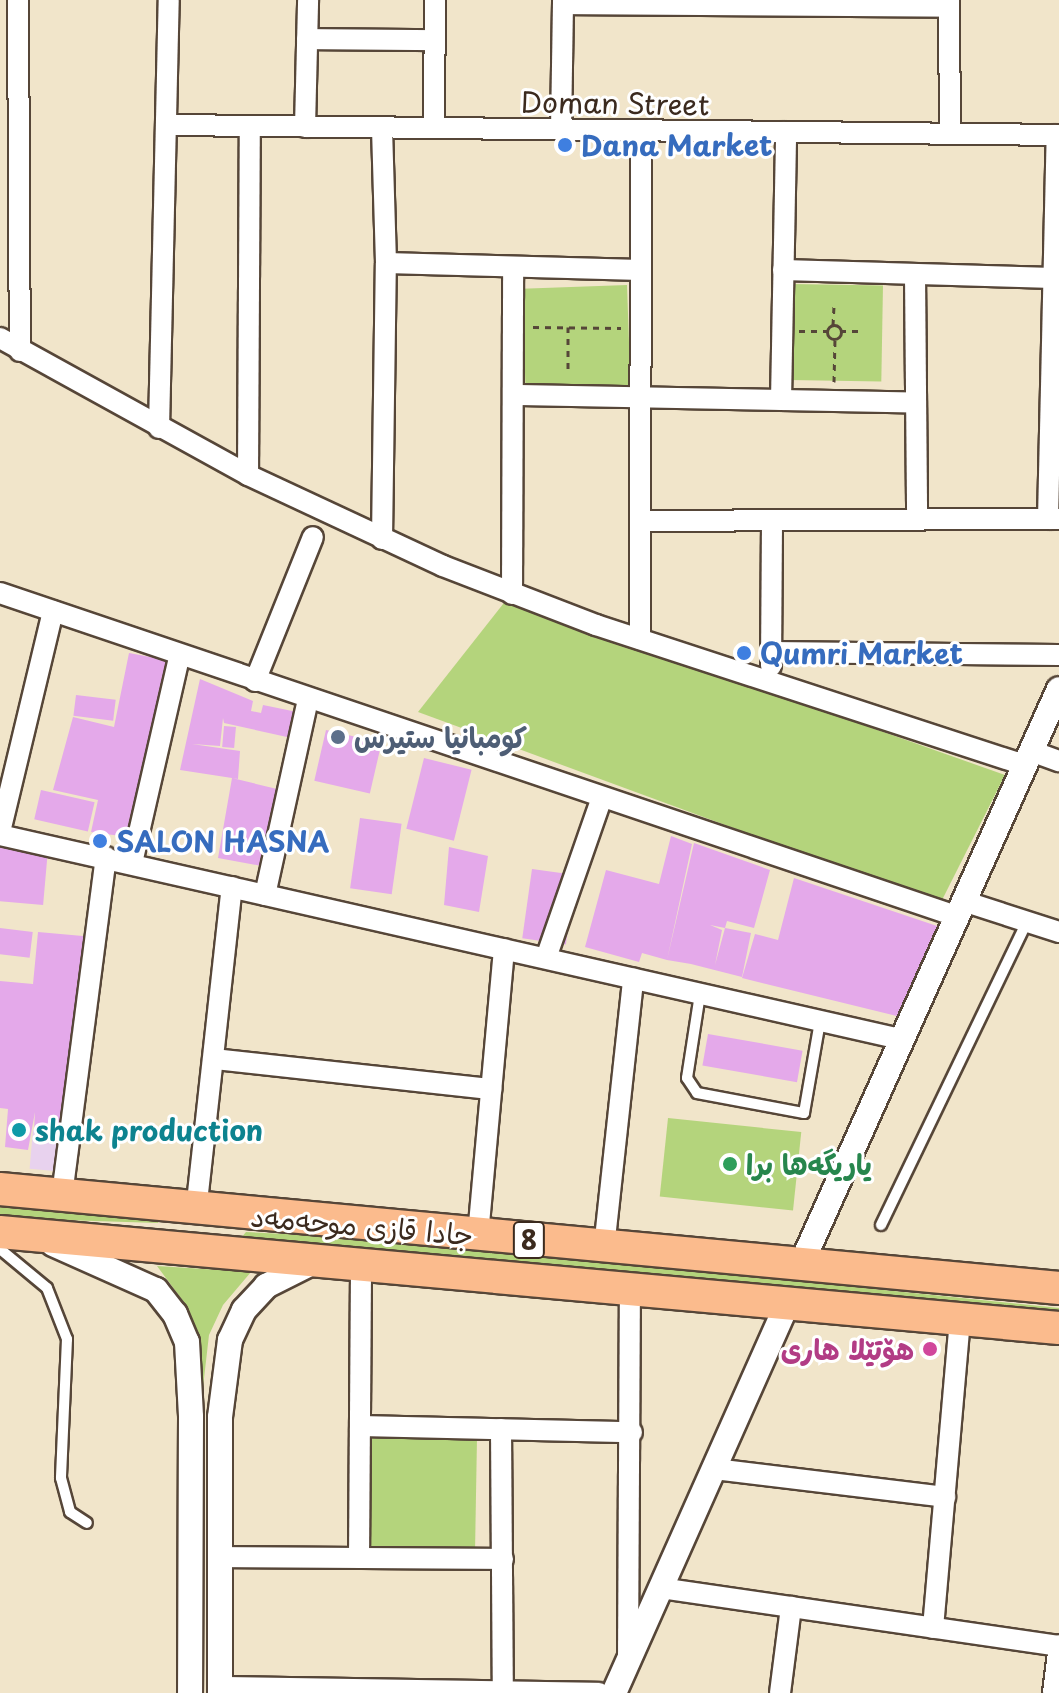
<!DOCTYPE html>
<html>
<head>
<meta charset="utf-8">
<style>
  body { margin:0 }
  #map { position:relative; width:1059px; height:1693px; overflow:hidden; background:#f1e5ca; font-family:"Playpen Sans","Playpen Sans Arabic",sans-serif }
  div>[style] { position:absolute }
  .built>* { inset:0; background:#e8d2ee; transform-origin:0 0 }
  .green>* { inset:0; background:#b4d47c; transform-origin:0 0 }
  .building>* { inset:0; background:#e4a9ea; transform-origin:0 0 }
  .path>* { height:3px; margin-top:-1.5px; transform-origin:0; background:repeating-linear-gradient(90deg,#564638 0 6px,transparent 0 12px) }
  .path>.ring { margin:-1.5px; padding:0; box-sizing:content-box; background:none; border:3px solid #564638; border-radius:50% }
  .roads { filter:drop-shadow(2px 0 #564638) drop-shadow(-2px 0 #564638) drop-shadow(0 2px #564638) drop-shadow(0 -2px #564638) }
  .service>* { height:10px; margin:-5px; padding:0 5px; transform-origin:5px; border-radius:5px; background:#fff }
  .minor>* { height:20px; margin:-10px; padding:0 10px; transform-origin:10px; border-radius:10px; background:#fff }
  .tertiary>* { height:24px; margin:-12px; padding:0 12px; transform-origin:12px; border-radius:12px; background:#fff }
  .primary>* { height:32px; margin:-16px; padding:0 16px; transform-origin:16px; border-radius:16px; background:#fbbb8d }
  .dots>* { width:22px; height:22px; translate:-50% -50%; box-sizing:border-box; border:4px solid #fff; border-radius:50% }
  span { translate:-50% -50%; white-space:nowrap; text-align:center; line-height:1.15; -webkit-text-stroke:6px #fff; paint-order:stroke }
  .shield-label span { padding:2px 6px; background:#fff; border:2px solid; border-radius:6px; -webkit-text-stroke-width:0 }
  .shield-label { font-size:26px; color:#3b2a1e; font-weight:700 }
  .street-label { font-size:28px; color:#3b2a1e }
  .shop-label { font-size:28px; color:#366cbe; font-weight:700 }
  .left { translate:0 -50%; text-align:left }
  .service-label { font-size:28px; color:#4e5e75; font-weight:700 }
  .culture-label { font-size:28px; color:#0d838f; font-weight:700 }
  .leisure-label { font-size:28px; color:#27864d; font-weight:700 }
  .hotel-label { font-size:28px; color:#b23c85; font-weight:700 }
  .right { translate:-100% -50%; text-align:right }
</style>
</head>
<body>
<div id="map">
  <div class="built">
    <div style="left:33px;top:1130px;width:47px;height:39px;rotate:5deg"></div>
  </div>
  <div class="green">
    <div style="left:791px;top:284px;width:92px;height:96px;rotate:1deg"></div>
    <div style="left:627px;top:285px;width:100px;height:105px;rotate:88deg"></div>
    <div style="clip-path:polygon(507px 599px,1005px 775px,940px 904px,418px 712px)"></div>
    <div style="left:668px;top:1118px;width:134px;height:79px;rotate:6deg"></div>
    <div style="clip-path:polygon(0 1201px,159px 1219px,158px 1223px,0 1218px)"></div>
    <div style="clip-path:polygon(246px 1232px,388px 1239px,1059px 1308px,1059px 1323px,241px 1238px)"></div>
    <div style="clip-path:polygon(157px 1266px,251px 1272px,223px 1305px,209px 1335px,202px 1396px,198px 1395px,193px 1327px,186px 1305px)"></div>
    <div style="left:371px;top:1437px;width:106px;height:109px;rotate:1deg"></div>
  </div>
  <div class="building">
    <div style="clip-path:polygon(129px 653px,182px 663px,143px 839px,91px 832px,98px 800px,53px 790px,73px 717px,114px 727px)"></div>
    <div style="clip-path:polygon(200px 679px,253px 701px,251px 711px,261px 713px,263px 705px,302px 713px,296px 739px,224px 723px,223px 718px,220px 746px,192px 744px,240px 751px,238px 779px,232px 778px,277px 789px,267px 867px,218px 858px,232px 778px,180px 770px)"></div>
    <div style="left:76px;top:695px;width:40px;height:21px;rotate:7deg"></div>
    <div style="left:224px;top:726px;width:12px;height:21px;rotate:5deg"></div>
    <div style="left:326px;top:730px;width:57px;height:52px;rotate:13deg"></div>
    <div style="left:424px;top:758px;width:49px;height:73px;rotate:14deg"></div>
    <div style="left:41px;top:790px;width:55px;height:30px;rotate:13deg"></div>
    <div style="left:360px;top:818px;width:42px;height:71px;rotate:8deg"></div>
    <div style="clip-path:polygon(671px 836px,692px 844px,667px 960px,694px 843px,770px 870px,754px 928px,727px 921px,725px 928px,710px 925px,722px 930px,715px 965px,725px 928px,751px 933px,742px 977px,691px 964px,667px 960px,642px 953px,639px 962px,585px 947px,606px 870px,659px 884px)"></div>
    <div style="left:0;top:847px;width:48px;height:54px;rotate:5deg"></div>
    <div style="clip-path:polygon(449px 847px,488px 856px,479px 912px,444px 905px)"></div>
    <div style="left:532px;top:869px;width:44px;height:70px;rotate:8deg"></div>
    <div style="clip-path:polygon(794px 878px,940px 927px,909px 1019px,742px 978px,755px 934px,778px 940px)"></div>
    <div style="left:0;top:928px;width:33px;height:26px;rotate:7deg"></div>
    <div style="clip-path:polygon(38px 932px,94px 937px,80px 1134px,34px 1130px,35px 1112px,28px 1150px,5px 1147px,8px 1109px,0 1108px,0 981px,33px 984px)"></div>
    <div style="left:708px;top:1034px;width:96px;height:32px;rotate:10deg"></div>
  </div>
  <div class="path">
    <div style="left:833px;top:325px;width:21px;rotate:-87deg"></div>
    <div class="ring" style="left:827px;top:325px;width:11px;height:11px"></div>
    <div style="left:533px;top:327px;width:88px;rotate:0.7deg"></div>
    <div style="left:568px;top:327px;width:47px;rotate:90deg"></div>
    <div style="left:799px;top:331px;width:28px"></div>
    <div style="left:840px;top:331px;width:24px"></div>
    <div style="left:834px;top:382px;width:44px;rotate:-88.7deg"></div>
  </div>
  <div class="roads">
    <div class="service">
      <div style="left:700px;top:994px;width:85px;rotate:98.8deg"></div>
      <div style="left:687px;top:1078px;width:18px;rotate:56deg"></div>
      <div style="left:697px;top:1093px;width:109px;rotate:10.6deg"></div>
      <div style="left:804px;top:1113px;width:93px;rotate:-80.1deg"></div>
      <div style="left:881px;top:1225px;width:336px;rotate:-64.3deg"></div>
      <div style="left:0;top:1249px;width:61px;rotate:39.7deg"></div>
      <div style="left:47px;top:1288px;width:55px;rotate:68.6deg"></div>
      <div style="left:67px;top:1339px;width:139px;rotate:92.5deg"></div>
      <div style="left:61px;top:1478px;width:35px;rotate:75deg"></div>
      <div style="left:70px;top:1512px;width:20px;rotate:33deg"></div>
    </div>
    <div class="minor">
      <div style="left:18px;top:0;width:351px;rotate:89.7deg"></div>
      <div style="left:949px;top:0;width:134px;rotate:89.6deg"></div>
      <div style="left:563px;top:4px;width:386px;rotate:0.4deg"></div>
      <div style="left:307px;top:39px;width:127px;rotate:0.5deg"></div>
      <div style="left:169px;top:125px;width:890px;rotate:0.64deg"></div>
      <div style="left:305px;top:127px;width:127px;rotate:-88.6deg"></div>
      <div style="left:434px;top:128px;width:128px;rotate:-89.6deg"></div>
      <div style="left:561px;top:130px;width:130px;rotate:-89.1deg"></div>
      <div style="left:386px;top:263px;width:255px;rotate:1.6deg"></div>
      <div style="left:783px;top:270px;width:270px;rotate:1.7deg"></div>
      <div style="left:915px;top:274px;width:246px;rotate:89.5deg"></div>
      <div style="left:0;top:338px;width:283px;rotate:28.9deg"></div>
      <div style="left:248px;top:475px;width:215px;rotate:25deg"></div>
      <div style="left:443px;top:566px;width:164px;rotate:21.1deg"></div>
      <div style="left:596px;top:625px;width:451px;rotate:18.1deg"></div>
      <div style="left:516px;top:395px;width:400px;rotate:1.1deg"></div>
      <div style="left:781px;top:400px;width:268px;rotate:-88.9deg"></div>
      <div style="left:159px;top:428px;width:428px;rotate:-88.7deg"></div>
      <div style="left:248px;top:475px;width:349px;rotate:-89.7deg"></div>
      <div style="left:1048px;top:519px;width:384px;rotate:-88.7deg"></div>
      <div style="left:640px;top:521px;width:419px;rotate:-0.3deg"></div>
      <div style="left:382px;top:539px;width:276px;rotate:-89.2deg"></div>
      <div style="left:386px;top:263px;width:135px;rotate:-91.7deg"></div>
      <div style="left:0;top:593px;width:1009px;rotate:18.67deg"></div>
      <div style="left:512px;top:594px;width:327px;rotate:-89.8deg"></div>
      <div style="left:640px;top:639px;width:504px;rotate:-89.89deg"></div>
      <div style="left:771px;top:652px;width:288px;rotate:0.6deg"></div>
      <div style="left:771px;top:666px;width:144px;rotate:-89.6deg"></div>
      <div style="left:255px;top:681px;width:155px;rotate:-68.1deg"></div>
      <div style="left:1031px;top:751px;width:30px;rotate:20deg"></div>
      <div style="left:0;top:832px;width:227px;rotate:-76.5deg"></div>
      <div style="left:0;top:835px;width:923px;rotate:12.77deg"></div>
      <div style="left:132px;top:863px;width:211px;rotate:-77.1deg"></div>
      <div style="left:265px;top:895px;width:201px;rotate:-77.6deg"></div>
      <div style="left:963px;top:901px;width:101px;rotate:17.9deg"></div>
      <div style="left:546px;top:958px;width:170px;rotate:-70.8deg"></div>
      <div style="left:214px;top:1059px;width:279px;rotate:6.2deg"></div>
      <div style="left:62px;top:1195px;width:341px;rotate:-82.6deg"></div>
      <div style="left:196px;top:1211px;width:326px;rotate:-83.7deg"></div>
      <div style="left:478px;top:1235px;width:287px;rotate:-84.8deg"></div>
      <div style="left:604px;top:1248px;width:271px;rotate:-83.8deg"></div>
      <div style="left:360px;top:1426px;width:272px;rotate:1.3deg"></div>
      <div style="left:501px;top:1429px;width:260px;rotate:89.6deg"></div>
      <div style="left:714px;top:1469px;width:233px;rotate:6.9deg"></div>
      <div style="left:220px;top:1557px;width:283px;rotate:0.4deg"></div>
      <div style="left:359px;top:1558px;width:296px;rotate:-89.6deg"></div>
      <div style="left:661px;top:1588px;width:402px;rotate:8.3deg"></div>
      <div style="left:933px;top:1628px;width:310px;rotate:-85deg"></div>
      <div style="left:628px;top:1659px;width:372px;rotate:-89.7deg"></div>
      <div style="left:220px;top:1687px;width:379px;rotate:0.9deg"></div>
      <div style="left:780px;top:1693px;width:87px;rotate:-82.7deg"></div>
      <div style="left:1053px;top:1693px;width:48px;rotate:-82.9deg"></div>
    </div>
    <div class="tertiary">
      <div style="left:53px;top:1244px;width:113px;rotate:24.1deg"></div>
      <div style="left:156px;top:1290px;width:31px;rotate:52deg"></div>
      <div style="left:175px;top:1314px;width:30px;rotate:67deg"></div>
      <div style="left:187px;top:1342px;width:75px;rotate:86.9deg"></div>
      <div style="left:191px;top:1417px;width:276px;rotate:90.2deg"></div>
      <div style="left:800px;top:1267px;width:633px;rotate:-65.86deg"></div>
      <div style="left:220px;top:1693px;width:276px;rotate:-90deg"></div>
      <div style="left:220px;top:1417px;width:78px;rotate:-82.6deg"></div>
      <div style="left:230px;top:1340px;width:33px;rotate:-65deg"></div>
      <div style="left:244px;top:1310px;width:33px;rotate:-47deg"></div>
      <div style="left:266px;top:1286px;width:54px;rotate:-26.6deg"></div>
      <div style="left:614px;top:1693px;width:427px;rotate:-66deg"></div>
    </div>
    <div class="primary">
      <div style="left:0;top:1189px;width:1064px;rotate:5.34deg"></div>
      <div style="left:0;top:1232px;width:1063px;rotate:5.18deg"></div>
    </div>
  </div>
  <div class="dots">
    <div style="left:565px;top:145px;background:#3f7fe0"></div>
    <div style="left:744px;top:653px;background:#3f7fe0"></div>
    <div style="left:338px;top:737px;background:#5c6f8a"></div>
    <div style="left:100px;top:841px;background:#3f7fe0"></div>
    <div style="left:19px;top:1130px;background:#0f9aa8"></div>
    <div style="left:730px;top:1164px;background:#2e9e5b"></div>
    <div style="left:930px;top:1349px;background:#d1479c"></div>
  </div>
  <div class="shield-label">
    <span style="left:529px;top:1240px">8</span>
  </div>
  <div class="street-label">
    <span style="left:615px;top:103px;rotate:1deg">Doman Street</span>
    <span style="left:362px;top:1225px;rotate:5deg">جادا قازی موحەمەد</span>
  </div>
  <div class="shop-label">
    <span class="left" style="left:581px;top:145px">Dana Market</span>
    <span class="left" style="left:760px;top:653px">Qumri Market</span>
    <span class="left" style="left:116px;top:841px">SALON HASNA</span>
  </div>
  <div class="service-label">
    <span class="left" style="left:354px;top:737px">كومبانيا ستيرس</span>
  </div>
  <div class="culture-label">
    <span class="left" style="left:35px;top:1130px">shak production</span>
  </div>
  <div class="leisure-label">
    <span class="left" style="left:746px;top:1164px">یاریگەها برا</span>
  </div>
  <div class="hotel-label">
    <span class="right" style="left:914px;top:1349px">هۆتێلا هاری</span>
  </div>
</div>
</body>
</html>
